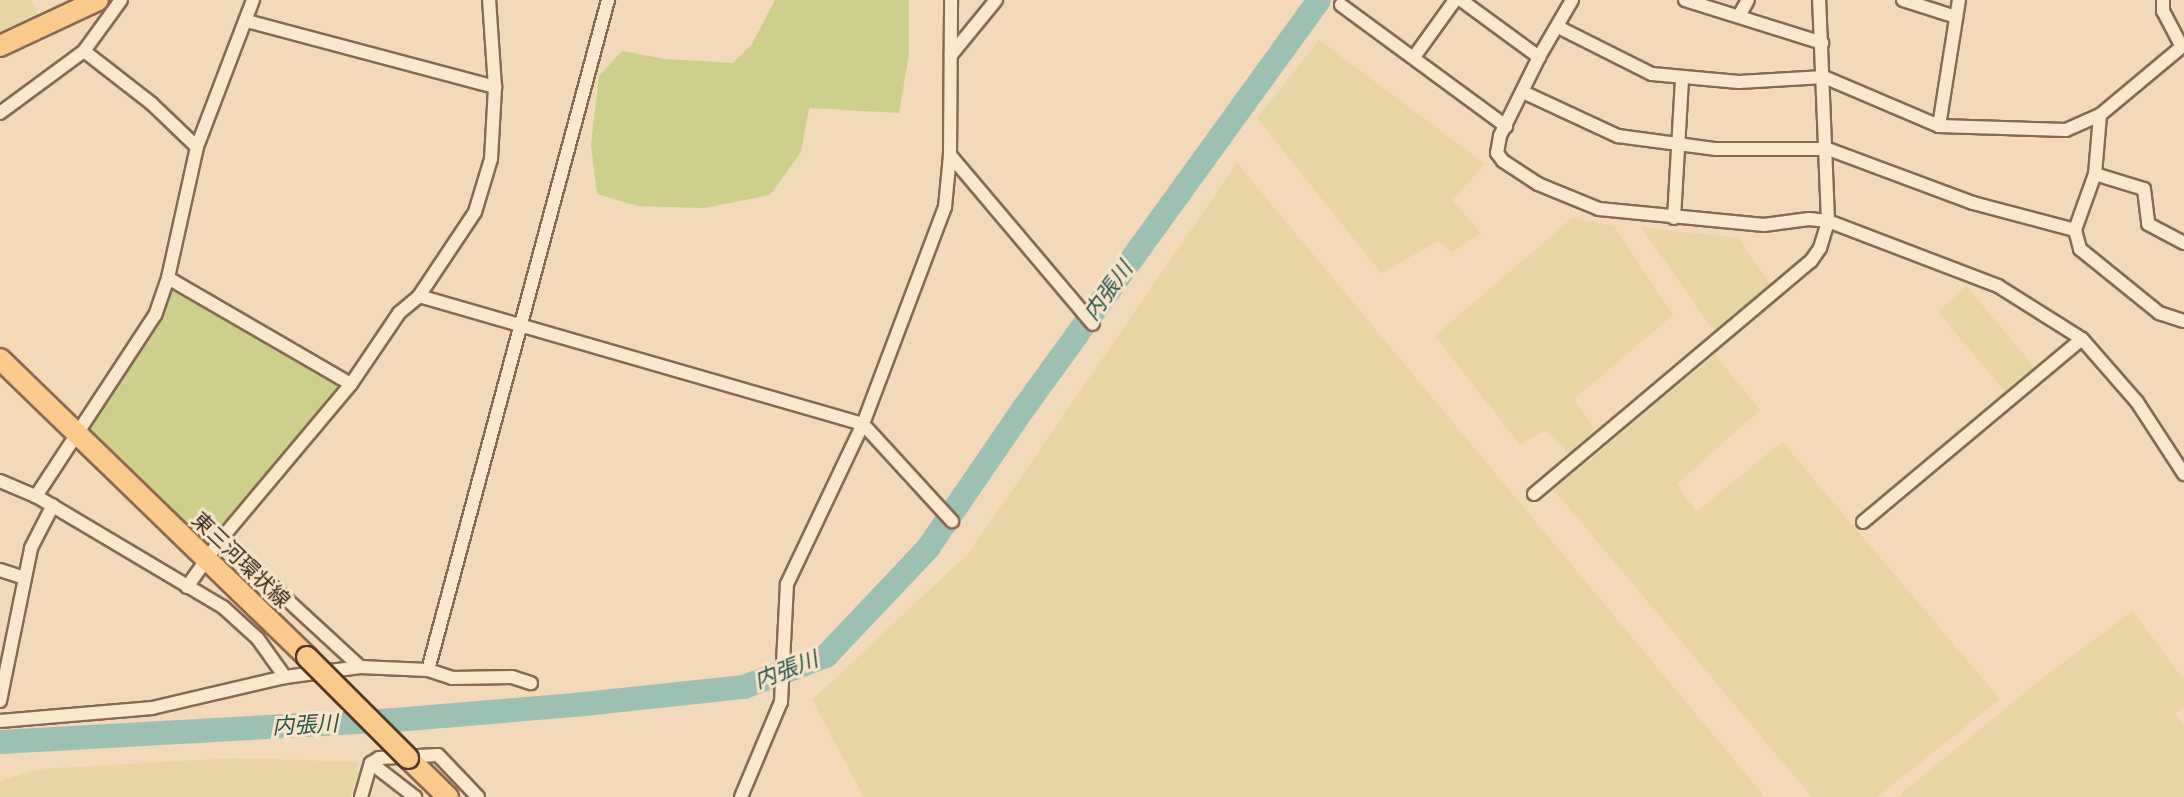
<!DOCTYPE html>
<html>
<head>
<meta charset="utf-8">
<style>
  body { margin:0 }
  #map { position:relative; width:2184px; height:797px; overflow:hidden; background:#f1d9b9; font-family:Bitter,"Noto Sans JP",serif }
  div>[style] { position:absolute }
  .farmland>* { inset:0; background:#e7d5a6; transform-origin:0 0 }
  .green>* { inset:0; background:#cfcf8d }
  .river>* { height:24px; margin:-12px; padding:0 12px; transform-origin:12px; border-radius:12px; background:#9ec0b2 }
  .roads { filter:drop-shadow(2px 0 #886953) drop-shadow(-2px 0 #886953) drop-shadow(0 2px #886953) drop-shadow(0 -2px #886953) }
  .minor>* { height:12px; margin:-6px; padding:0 6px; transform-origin:6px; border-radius:6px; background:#fbe8cc }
  .primary>* { height:20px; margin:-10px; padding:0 10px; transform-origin:10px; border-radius:10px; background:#f9ca8c }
  .bridges { filter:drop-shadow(2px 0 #543828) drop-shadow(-2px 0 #543828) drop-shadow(0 2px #543828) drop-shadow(0 -2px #543828) }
  .primary-bridge>* { height:20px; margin:-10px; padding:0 10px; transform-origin:10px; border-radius:10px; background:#f9ca8c }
  span { translate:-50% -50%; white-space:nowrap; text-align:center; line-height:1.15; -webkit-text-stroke:6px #f8e5c9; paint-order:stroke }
  .street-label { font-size:21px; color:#352319 }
  .water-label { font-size:22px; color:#27564e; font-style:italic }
</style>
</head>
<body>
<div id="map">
  <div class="farmland">
    <div style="clip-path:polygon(0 0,31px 0,39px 16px,0 35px)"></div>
    <div style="clip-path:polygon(1319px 40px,1485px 164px,1452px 200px,1481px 233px,1452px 252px,1439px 241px,1381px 273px,1257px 118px)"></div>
    <div style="clip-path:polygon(1237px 163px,1765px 797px,864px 797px,812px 700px,969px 553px)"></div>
    <div style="clip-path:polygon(1572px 218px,1614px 226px,1673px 315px,1574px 399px,1594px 429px,1571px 455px,1545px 430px,1520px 445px,1435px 336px)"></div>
    <div style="clip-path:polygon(1641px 227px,1738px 238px,1772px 286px,1714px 331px)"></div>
    <div style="left:1967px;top:287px;width:107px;height:38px;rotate:50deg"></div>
    <div style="clip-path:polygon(1715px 355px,1760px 410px,1677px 484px,1696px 512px,1782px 442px,2000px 699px,1877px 797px,1812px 797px,1554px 490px)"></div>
    <div style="clip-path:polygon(2133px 611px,2184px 680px,2184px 706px,2175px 714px,2184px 725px,2184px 797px,1897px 797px,2049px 673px)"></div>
    <div style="clip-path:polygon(235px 758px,357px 762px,358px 774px,350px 797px,0 797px,0 781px,40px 769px)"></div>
  </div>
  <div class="green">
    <div style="clip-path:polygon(775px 0,909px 0,909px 54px,899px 113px,809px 108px,801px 152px,770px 195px,704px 208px,637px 206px,597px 194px,591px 145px,599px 76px,622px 51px,665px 59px,733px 63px,752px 44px)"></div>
    <div style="clip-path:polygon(173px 288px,341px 385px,217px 539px,202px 538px,89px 429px,160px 321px)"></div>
  </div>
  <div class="river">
    <div style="left:0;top:742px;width:396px;rotate:-3.2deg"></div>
    <div style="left:395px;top:720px;width:181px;rotate:-4.8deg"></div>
    <div style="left:575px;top:705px;width:170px;rotate:-6.1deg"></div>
    <div style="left:744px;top:687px;width:88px;rotate:-20.7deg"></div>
    <div style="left:826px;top:656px;width:149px;rotate:-46.6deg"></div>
    <div style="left:928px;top:548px;width:170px;rotate:-55.6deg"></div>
    <div style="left:1024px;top:408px;width:503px;rotate:-54.13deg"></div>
  </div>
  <div class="roads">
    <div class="minor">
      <div style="left:253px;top:0;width:157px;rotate:110.9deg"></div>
      <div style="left:197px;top:147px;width:134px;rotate:102.5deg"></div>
      <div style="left:168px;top:278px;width:39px;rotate:109deg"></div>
      <div style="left:155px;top:315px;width:217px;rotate:123.3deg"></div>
      <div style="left:36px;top:496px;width:217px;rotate:30.7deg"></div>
      <div style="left:223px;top:607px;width:47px;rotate:42.4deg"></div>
      <div style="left:258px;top:639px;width:47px;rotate:54.6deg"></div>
      <div style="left:1461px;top:0;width:97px;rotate:36.2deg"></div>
      <div style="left:1572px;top:0;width:66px;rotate:120.1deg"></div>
      <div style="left:1539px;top:57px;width:88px;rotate:116.3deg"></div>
      <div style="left:1500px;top:136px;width:17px;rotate:100deg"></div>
      <div style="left:1497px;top:153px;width:10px;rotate:53deg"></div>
      <div style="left:1503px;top:161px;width:42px;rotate:33.3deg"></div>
      <div style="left:1538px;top:184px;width:66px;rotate:22.3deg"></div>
      <div style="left:1599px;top:209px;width:166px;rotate:5.5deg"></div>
      <div style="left:1764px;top:225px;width:45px;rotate:-7.6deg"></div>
      <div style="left:1809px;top:219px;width:19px;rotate:6deg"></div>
      <div style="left:1828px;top:221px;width:182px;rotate:20.9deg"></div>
      <div style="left:1998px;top:286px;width:99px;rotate:32.2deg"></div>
      <div style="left:2082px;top:339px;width:84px;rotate:48.9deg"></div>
      <div style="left:2137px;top:402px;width:86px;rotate:56.9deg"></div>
      <div style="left:1685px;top:0;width:144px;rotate:17.4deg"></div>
      <div style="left:1903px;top:0;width:56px;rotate:17.8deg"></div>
      <div style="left:2163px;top:0;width:11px;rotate:90deg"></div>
      <div style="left:2163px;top:11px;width:41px;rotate:62.2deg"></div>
      <div style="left:1341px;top:5px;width:205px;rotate:36.3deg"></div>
      <div style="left:1739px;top:16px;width:18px;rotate:-61deg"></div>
      <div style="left:247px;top:21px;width:257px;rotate:14.9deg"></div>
      <div style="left:1558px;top:27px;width:105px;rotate:26.6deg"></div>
      <div style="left:1652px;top:74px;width:87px;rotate:5.3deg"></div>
      <div style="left:1739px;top:82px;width:85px;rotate:-3.4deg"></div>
      <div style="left:1824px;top:77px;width:125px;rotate:23.1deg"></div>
      <div style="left:1939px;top:126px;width:127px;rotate:1.8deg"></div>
      <div style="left:2066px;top:130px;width:37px;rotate:-24deg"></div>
      <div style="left:2100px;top:115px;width:109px;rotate:-39.8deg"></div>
      <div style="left:84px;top:51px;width:86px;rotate:37.9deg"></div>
      <div style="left:152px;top:104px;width:62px;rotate:43.7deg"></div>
      <div style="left:951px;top:55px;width:71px;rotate:-50.7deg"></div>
      <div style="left:1414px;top:57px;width:70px;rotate:-54.3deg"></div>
      <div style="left:1523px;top:92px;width:105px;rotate:24.9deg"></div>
      <div style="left:1618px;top:136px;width:99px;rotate:7.6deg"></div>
      <div style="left:1716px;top:149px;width:112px"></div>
      <div style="left:1828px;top:149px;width:155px;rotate:20.4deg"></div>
      <div style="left:1973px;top:203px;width:106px;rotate:14.8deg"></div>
      <div style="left:0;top:113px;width:104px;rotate:-36.4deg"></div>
      <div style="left:84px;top:51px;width:63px;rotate:-54deg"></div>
      <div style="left:2100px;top:115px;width:59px;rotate:94.8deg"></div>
      <div style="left:2095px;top:174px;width:59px;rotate:109.7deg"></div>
      <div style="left:2075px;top:230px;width:20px;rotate:75deg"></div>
      <div style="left:2080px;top:249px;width:102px;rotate:39deg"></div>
      <div style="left:2159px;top:313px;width:26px;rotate:18deg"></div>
      <div style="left:1939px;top:126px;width:128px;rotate:-81deg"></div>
      <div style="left:950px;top:155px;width:221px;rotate:49.8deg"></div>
      <div style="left:2095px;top:174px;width:51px;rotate:17deg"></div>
      <div style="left:2144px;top:189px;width:35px;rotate:83deg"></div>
      <div style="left:2148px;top:224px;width:41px;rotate:27.8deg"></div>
      <div style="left:1674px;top:218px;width:140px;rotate:-86.7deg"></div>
      <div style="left:168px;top:278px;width:211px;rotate:30.1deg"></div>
      <div style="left:419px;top:296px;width:462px;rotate:16.1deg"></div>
      <div style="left:863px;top:424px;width:132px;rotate:47.5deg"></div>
      <div style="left:0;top:481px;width:39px;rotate:23deg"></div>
      <div style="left:1534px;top:494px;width:362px;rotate:-40.1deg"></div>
      <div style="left:1811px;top:261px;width:16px;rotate:-55deg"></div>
      <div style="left:1820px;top:248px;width:28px;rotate:-73deg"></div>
      <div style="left:1828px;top:221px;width:221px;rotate:-92.3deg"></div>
      <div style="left:1863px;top:522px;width:285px;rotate:-39.9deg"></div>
      <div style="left:221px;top:539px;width:202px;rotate:-50deg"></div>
      <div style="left:351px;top:384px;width:86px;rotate:-55.9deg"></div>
      <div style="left:399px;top:313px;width:26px;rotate:-40deg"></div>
      <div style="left:419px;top:296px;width:101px;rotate:-56.3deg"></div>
      <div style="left:475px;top:212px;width:55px;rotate:-73.2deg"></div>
      <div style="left:491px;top:159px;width:72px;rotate:-86.8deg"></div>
      <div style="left:495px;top:87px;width:87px;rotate:-93.9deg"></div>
      <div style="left:0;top:570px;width:25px;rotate:18deg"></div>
      <div style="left:187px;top:587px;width:59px;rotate:-54.7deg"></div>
      <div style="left:221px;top:539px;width:189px;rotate:42.6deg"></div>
      <div style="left:360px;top:667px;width:68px;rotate:2.5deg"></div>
      <div style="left:428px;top:670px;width:25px;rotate:18deg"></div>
      <div style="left:452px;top:678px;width:60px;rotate:-1deg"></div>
      <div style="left:512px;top:677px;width:20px;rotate:18deg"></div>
      <div style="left:428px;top:670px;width:694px;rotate:-74.96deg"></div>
      <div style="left:0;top:701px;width:156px;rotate:-78.5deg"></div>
      <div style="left:31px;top:548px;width:48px;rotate:-62.9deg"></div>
      <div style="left:0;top:721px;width:153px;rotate:-4.9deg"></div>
      <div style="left:152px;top:708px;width:137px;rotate:-13.1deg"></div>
      <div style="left:285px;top:677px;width:76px;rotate:-7.6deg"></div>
      <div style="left:371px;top:763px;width:9px;rotate:-32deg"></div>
      <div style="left:379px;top:758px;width:59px;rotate:-2.9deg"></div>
      <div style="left:438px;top:755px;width:58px;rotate:46.4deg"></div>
      <div style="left:361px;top:797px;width:35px;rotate:-74deg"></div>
      <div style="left:371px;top:763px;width:56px;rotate:37.7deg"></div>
      <div style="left:741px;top:797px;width:103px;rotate:-67.2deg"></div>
      <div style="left:781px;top:702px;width:118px;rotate:-87.1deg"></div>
      <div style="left:787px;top:584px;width:177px;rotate:-64.6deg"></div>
      <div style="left:863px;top:424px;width:232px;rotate:-69.3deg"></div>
      <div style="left:945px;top:207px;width:52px;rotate:-84.5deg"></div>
      <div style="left:950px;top:155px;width:155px;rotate:-89.6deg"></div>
    </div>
    <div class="primary">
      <div style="left:0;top:46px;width:108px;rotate:-25.1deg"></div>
      <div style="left:0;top:359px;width:428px;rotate:44.1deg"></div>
      <div style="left:408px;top:758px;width:56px;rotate:44.3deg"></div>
    </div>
  </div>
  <div class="bridges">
    <div class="primary-bridge">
      <div style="left:307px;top:657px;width:143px;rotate:45deg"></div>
    </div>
  </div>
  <div class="street-label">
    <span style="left:241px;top:560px;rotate:44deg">東三河環状線</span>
  </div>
  <div class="water-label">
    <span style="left:1108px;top:291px;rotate:-54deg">内張川</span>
    <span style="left:786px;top:670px;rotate:-21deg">内張川</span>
    <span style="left:305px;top:725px;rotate:-3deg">内張川</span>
  </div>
</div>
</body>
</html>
